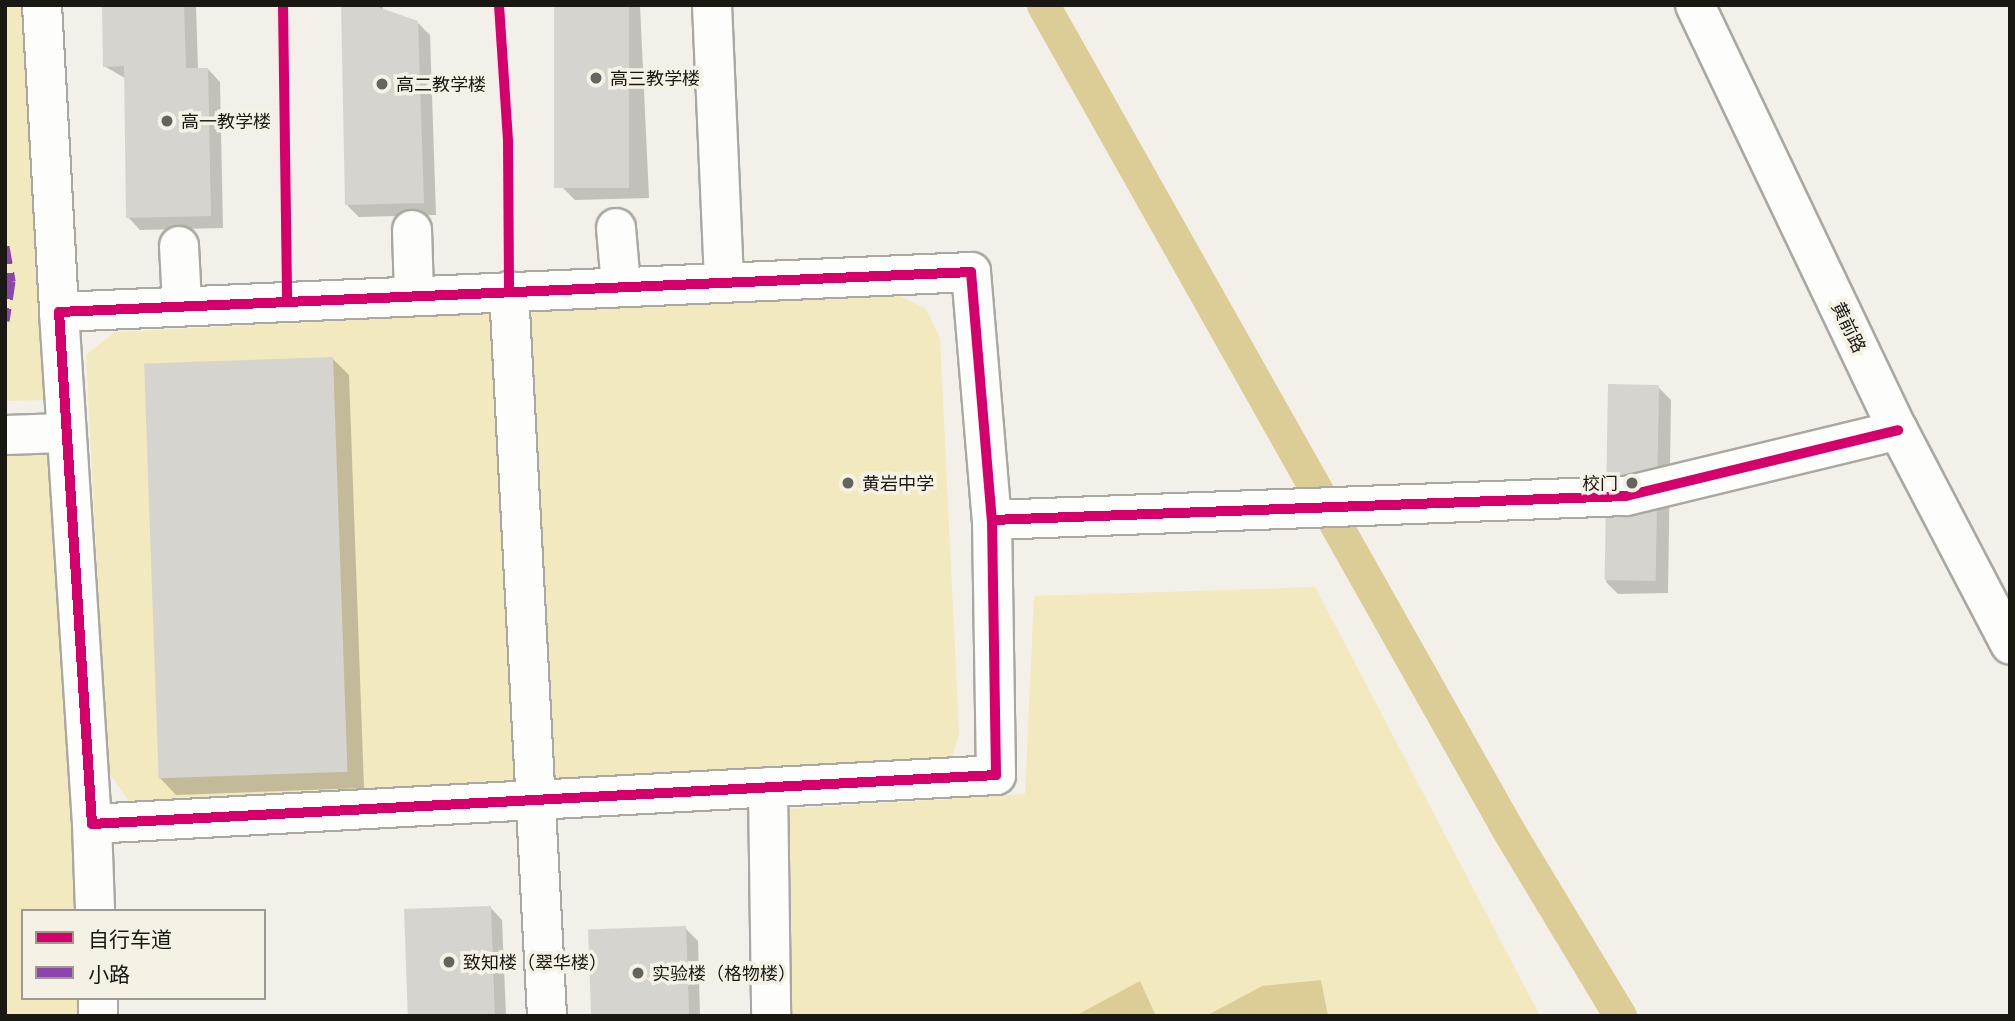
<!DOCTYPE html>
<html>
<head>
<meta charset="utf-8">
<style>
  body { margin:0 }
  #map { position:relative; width:2015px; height:1021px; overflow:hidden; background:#f2f0e8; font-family:"Playfair Display","Noto Sans SC",serif }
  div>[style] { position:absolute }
  .green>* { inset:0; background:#f3e9be }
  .water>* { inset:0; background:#dbcd95 }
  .shadow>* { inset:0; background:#0003 }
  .canal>* { height:33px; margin:-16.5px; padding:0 16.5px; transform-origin:16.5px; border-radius:16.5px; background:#dbcd95 }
  .building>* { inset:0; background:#d6d4cf; transform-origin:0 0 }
  .roads { filter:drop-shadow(2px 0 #a9a8a2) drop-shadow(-2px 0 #a9a8a2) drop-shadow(0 2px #a9a8a2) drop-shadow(0 -2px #a9a8a2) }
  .minor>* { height:38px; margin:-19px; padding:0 19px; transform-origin:19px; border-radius:19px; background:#fdfdfc }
  .major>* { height:38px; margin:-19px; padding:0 19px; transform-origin:19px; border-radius:19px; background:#fdfdfc }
  .quiet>* { height:9px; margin-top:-4.5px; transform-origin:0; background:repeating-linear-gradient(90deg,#8e44ad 0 18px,transparent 0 27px) }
  .cycleway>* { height:10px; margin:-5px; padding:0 5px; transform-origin:5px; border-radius:5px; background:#d6006c }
  .dots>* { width:19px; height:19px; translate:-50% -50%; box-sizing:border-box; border:4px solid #f5f2e5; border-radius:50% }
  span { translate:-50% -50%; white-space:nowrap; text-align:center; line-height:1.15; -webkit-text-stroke:7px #f5f2e5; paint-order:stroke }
  .poi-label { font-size:18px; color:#191813 }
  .left { translate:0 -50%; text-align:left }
  .right { translate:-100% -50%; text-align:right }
  .street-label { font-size:18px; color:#191813 }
  .frame { position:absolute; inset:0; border:7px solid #191813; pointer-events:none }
  .legend { position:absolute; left:21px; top:909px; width:245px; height:91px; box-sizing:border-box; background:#f5f2e5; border:2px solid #9d9b91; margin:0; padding:9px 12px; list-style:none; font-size:21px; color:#191813 }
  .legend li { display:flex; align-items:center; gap:14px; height:35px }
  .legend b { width:35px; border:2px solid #9d9b91 }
</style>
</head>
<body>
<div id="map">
  <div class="green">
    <div style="clip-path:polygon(5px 5px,34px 5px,49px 400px,5px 401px)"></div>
    <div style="clip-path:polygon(894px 293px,926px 309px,940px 338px,959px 734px,950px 765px,142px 820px,108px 771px,86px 355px,115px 332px)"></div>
    <div style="clip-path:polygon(66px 433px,95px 911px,23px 911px,23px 998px,98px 998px,98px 1016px,5px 1016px,5px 435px)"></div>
    <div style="clip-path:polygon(1315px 587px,1540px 1016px,791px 1016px,788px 809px,1025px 794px,1034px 596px)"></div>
  </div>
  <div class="water">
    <div style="clip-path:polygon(1321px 980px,1328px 1016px,1206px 1016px,1262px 986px)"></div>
    <div style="clip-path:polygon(1140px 981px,1156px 1016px,1075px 1016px)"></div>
  </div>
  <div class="shadow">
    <div style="clip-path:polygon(103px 5px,196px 5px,198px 70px,208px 69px,220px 82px,223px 228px,140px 230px,128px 217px,125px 78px,104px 66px)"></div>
    <div style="clip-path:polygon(343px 5px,383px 5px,383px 15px,417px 22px,430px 35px,436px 215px,359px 217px,347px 205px)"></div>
    <div style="clip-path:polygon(556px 5px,640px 5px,649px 198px,575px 200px,563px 188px)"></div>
    <div style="clip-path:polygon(333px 359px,349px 375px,364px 788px,176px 795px,160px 778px)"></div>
    <div style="clip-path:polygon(1658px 387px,1671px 400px,1668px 593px,1618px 594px,1606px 582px)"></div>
    <div style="clip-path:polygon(490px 907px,502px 920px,506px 1016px,410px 1016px)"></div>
    <div style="clip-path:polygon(685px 928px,698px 941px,700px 1016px,592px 1016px)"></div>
  </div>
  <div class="canal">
    <div style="left:1043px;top:5px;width:947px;rotate:60.59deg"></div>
    <div style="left:1508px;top:830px;width:217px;rotate:58.9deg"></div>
  </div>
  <div class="building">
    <div style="clip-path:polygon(102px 5px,184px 5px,186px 68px,208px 68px,211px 216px,126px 218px,124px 66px,103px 67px)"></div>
    <div style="clip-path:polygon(341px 5px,372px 5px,418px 21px,424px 203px,345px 205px)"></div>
    <div style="left:554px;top:5px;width:75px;height:183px"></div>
    <div style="left:333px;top:357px;width:415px;height:189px;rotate:88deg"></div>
    <div style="left:1659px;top:385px;width:196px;height:51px;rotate:91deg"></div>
    <div style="left:491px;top:906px;width:110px;height:87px;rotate:88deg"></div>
    <div style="left:686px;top:926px;width:90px;height:98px;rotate:88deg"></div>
  </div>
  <div class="roads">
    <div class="minor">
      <div style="left:42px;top:5px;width:307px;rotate:86.8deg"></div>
      <div style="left:712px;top:5px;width:276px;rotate:87.5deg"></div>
      <div style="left:616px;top:228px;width:57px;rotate:85deg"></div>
      <div style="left:412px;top:230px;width:63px;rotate:88.2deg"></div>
      <div style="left:179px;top:246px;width:58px;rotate:87deg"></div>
      <div style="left:509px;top:291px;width:726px;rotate:87deg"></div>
      <div style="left:5px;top:435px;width:61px;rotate:-1.9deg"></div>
      <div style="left:992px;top:520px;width:255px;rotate:89.1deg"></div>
      <div style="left:996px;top:775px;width:905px;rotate:176.9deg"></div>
      <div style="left:92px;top:824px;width:513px;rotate:-93.69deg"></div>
      <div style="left:59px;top:312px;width:913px;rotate:-2.51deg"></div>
      <div style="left:971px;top:272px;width:249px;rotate:85.2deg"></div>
      <div style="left:992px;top:520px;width:634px;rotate:-2.17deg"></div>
      <div style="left:1626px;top:496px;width:280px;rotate:-13.6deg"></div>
      <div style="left:768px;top:787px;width:229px;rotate:89.2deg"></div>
      <div style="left:92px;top:824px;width:87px;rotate:88deg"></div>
      <div style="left:98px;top:998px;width:18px;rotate:90deg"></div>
    </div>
    <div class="major">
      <div style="left:1695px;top:5px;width:471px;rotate:64.5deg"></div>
      <div style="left:1898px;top:430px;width:242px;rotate:62.4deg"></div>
    </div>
  </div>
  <div class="quiet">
    <div style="left:5px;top:246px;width:36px;rotate:80deg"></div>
    <div style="left:11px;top:281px;width:40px;rotate:98.5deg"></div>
  </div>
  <div class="cycleway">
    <div style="left:283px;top:5px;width:295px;rotate:89.2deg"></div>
    <div style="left:499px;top:5px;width:137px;rotate:86.2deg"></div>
    <div style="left:508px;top:142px;width:149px;rotate:89.6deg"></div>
    <div style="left:992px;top:520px;width:255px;rotate:89.1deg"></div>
    <div style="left:996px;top:775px;width:905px;rotate:176.9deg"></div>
    <div style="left:92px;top:824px;width:513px;rotate:-93.69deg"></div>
    <div style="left:59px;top:312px;width:913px;rotate:-2.51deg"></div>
    <div style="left:971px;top:272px;width:249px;rotate:85.2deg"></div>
    <div style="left:992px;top:520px;width:634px;rotate:-2.17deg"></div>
    <div style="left:1626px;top:496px;width:280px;rotate:-13.6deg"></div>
  </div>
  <div class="dots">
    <div style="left:596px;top:78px;background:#65645e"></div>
    <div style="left:382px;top:84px;background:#65645e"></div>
    <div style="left:167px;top:121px;background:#65645e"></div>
    <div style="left:848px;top:483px;background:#65645e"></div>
    <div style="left:1632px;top:483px;background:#65645e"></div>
    <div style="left:449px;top:962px;background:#65645e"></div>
    <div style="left:638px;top:973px;background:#65645e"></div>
  </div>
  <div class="poi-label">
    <span class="left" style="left:610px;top:78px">高三教学楼</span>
    <span class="left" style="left:396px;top:84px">高二教学楼</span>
    <span class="left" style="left:181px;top:121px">高一教学楼</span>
    <span class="left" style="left:862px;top:483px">黄岩中学</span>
    <span class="right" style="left:1618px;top:483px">校门</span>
    <span class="left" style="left:463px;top:962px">致知楼（翠华楼）</span>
    <span class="left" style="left:652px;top:973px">实验楼（格物楼）</span>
  </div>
  <div class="street-label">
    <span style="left:1849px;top:327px;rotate:64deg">黄前路</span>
  </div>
  <div class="frame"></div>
  <ul class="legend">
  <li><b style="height:9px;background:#d6006c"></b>自行车道</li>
  <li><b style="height:9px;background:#8e44ad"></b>小路</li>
  </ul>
</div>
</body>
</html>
